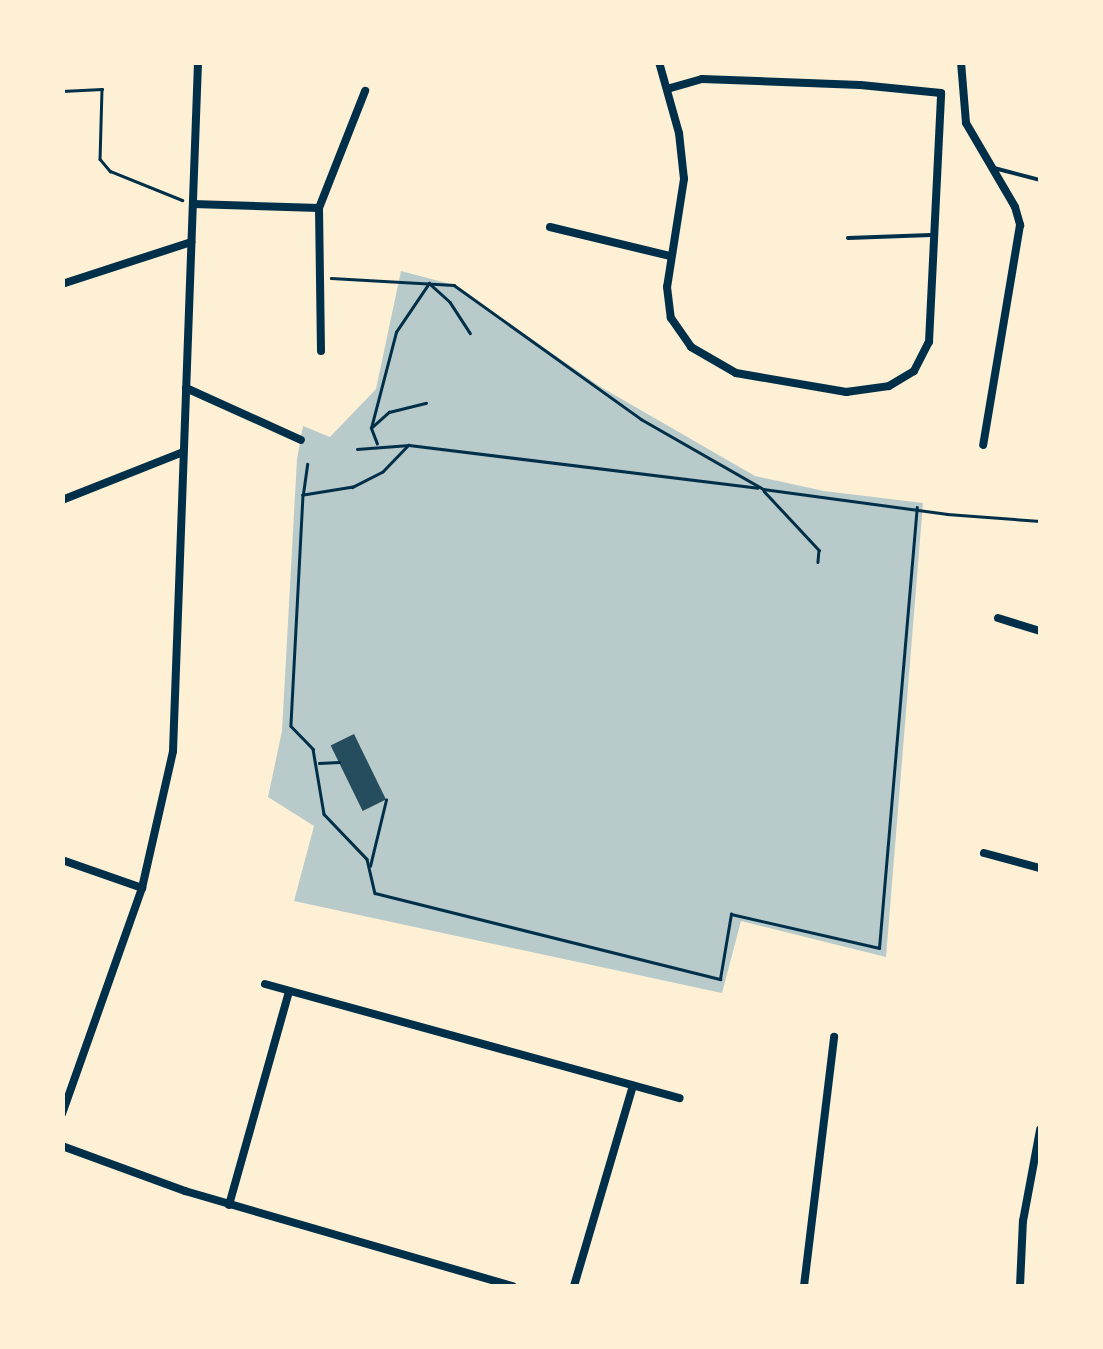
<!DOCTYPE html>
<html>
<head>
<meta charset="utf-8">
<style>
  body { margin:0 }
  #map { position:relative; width:1103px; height:1349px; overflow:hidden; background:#fdf0d5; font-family:"Asap Condensed",sans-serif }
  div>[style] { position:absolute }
  .green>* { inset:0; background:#b9caca }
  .building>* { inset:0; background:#264d5e; transform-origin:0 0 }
  .path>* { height:2.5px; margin:-1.25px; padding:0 1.25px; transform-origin:1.25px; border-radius:1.25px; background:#003049 }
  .service>* { height:4px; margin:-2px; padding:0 2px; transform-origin:2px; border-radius:2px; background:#003049 }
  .minor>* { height:8px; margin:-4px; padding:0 4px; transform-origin:4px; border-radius:4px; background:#003049 }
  span { translate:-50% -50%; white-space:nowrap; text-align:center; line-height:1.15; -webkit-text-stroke:8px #fdf0d5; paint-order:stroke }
  .frame { position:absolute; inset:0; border:65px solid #fdf0d5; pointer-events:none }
</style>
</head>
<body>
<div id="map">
  <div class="green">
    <div style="clip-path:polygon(401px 271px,454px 285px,599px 386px,755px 476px,824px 491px,923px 503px,886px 957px,741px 921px,722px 993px,294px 901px,314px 826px,268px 797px,282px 731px,297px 459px,303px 426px,330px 437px,376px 389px)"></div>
  </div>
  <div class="building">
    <div style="left:354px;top:734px;width:73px;height:26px;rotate:64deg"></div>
  </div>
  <div class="path">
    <div style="left:62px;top:91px;width:40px;rotate:-2.9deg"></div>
    <div style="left:102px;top:89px;width:70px;rotate:91.6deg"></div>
    <div style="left:100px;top:159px;width:16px;rotate:50deg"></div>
    <div style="left:110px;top:171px;width:78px;rotate:21.9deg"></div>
    <div style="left:331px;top:278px;width:123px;rotate:3.3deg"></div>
    <div style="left:454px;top:285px;width:230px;rotate:35.6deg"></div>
    <div style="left:641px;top:419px;width:141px;rotate:29.8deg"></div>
    <div style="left:763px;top:489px;width:186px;rotate:7.7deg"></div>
    <div style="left:947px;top:514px;width:93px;rotate:4.3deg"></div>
    <div style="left:371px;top:428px;width:99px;rotate:-75.4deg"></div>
    <div style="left:396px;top:332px;width:59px;rotate:-56deg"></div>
    <div style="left:429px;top:283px;width:28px;rotate:42deg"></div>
    <div style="left:450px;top:302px;width:37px;rotate:57deg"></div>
    <div style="left:377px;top:444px;width:17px;rotate:-111deg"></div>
    <div style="left:371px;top:428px;width:24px;rotate:-42deg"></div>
    <div style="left:389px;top:412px;width:38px;rotate:-14deg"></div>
    <div style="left:409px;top:445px;width:37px;rotate:134deg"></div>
    <div style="left:383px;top:472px;width:34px;rotate:153deg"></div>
    <div style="left:353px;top:487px;width:51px;rotate:170.9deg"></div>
    <div style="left:303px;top:495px;width:231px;rotate:93deg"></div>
    <div style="left:291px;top:726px;width:32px;rotate:46deg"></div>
    <div style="left:313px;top:749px;width:66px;rotate:80.4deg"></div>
    <div style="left:324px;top:814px;width:62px;rotate:46.3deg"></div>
    <div style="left:367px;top:859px;width:35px;rotate:77deg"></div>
    <div style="left:375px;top:893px;width:356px;rotate:14deg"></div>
    <div style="left:720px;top:979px;width:66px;rotate:-80.4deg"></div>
    <div style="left:731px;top:914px;width:152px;rotate:12.9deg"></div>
    <div style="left:879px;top:948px;width:442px;rotate:-85.1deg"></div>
    <div style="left:357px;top:449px;width:52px;rotate:-4.4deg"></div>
    <div style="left:409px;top:445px;width:351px;rotate:7deg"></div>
    <div style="left:764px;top:491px;width:81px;rotate:47deg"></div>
    <div style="left:819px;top:550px;width:12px;rotate:95deg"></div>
    <div style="left:303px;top:494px;width:30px;rotate:-82deg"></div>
    <div style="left:319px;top:763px;width:20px;rotate:-3deg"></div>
    <div style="left:370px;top:866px;width:68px;rotate:-76.4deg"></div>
  </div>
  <div class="service">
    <div style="left:994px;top:168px;width:48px;rotate:14.6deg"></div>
    <div style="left:848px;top:238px;width:83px;rotate:-2.1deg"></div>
  </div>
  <div class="minor">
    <div style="left:659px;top:62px;width:74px;rotate:74.3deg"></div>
    <div style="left:679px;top:133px;width:46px;rotate:83.8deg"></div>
    <div style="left:684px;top:179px;width:109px;rotate:98.9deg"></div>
    <div style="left:667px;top:287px;width:31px;rotate:83deg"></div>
    <div style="left:671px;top:318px;width:35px;rotate:55deg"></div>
    <div style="left:691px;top:347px;width:52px;rotate:30deg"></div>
    <div style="left:736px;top:373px;width:112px;rotate:9.8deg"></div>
    <div style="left:846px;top:392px;width:43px;rotate:-7.9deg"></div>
    <div style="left:889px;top:386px;width:29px;rotate:-31deg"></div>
    <div style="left:914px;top:371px;width:33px;rotate:-63deg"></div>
    <div style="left:929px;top:342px;width:249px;rotate:-87.2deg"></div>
    <div style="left:941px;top:93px;width:81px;rotate:-174.4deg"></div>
    <div style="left:860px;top:85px;width:158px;rotate:-177.8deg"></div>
    <div style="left:702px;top:79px;width:36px;rotate:164deg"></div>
    <div style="left:961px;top:62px;width:61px;rotate:85.3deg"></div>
    <div style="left:966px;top:123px;width:97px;rotate:59.7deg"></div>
    <div style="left:1015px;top:207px;width:19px;rotate:74deg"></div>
    <div style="left:1020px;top:225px;width:223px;rotate:99.5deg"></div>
    <div style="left:193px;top:204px;width:126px;rotate:1.8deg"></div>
    <div style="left:550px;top:227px;width:123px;rotate:13.6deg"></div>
    <div style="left:62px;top:284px;width:136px;rotate:-18deg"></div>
    <div style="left:321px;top:351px;width:143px;rotate:-90.8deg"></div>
    <div style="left:319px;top:208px;width:126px;rotate:-68.5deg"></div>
    <div style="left:186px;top:388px;width:126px;rotate:24.3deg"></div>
    <div style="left:62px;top:500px;width:130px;rotate:-21.6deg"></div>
    <div style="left:998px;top:618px;width:44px;rotate:17.2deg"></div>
    <div style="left:984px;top:853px;width:58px;rotate:15deg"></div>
    <div style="left:62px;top:860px;width:85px;rotate:19.3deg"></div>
    <div style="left:265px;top:984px;width:430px;rotate:15.4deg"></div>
    <div style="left:62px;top:1114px;width:240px;rotate:-70.5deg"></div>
    <div style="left:142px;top:888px;width:140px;rotate:-77.2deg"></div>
    <div style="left:173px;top:751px;width:689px;rotate:-87.92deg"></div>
    <div style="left:62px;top:1146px;width:131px;rotate:20.1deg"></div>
    <div style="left:185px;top:1191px;width:341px;rotate:16.2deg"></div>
    <div style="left:229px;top:1205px;width:221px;rotate:-74.3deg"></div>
    <div style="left:574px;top:1286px;width:209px;rotate:-73.6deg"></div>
    <div style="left:804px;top:1286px;width:251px;rotate:-83.1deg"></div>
    <div style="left:1020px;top:1286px;width:65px;rotate:-87.4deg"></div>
    <div style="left:1023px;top:1221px;width:93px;rotate:-79.4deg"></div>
  </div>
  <div class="frame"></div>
</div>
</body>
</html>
